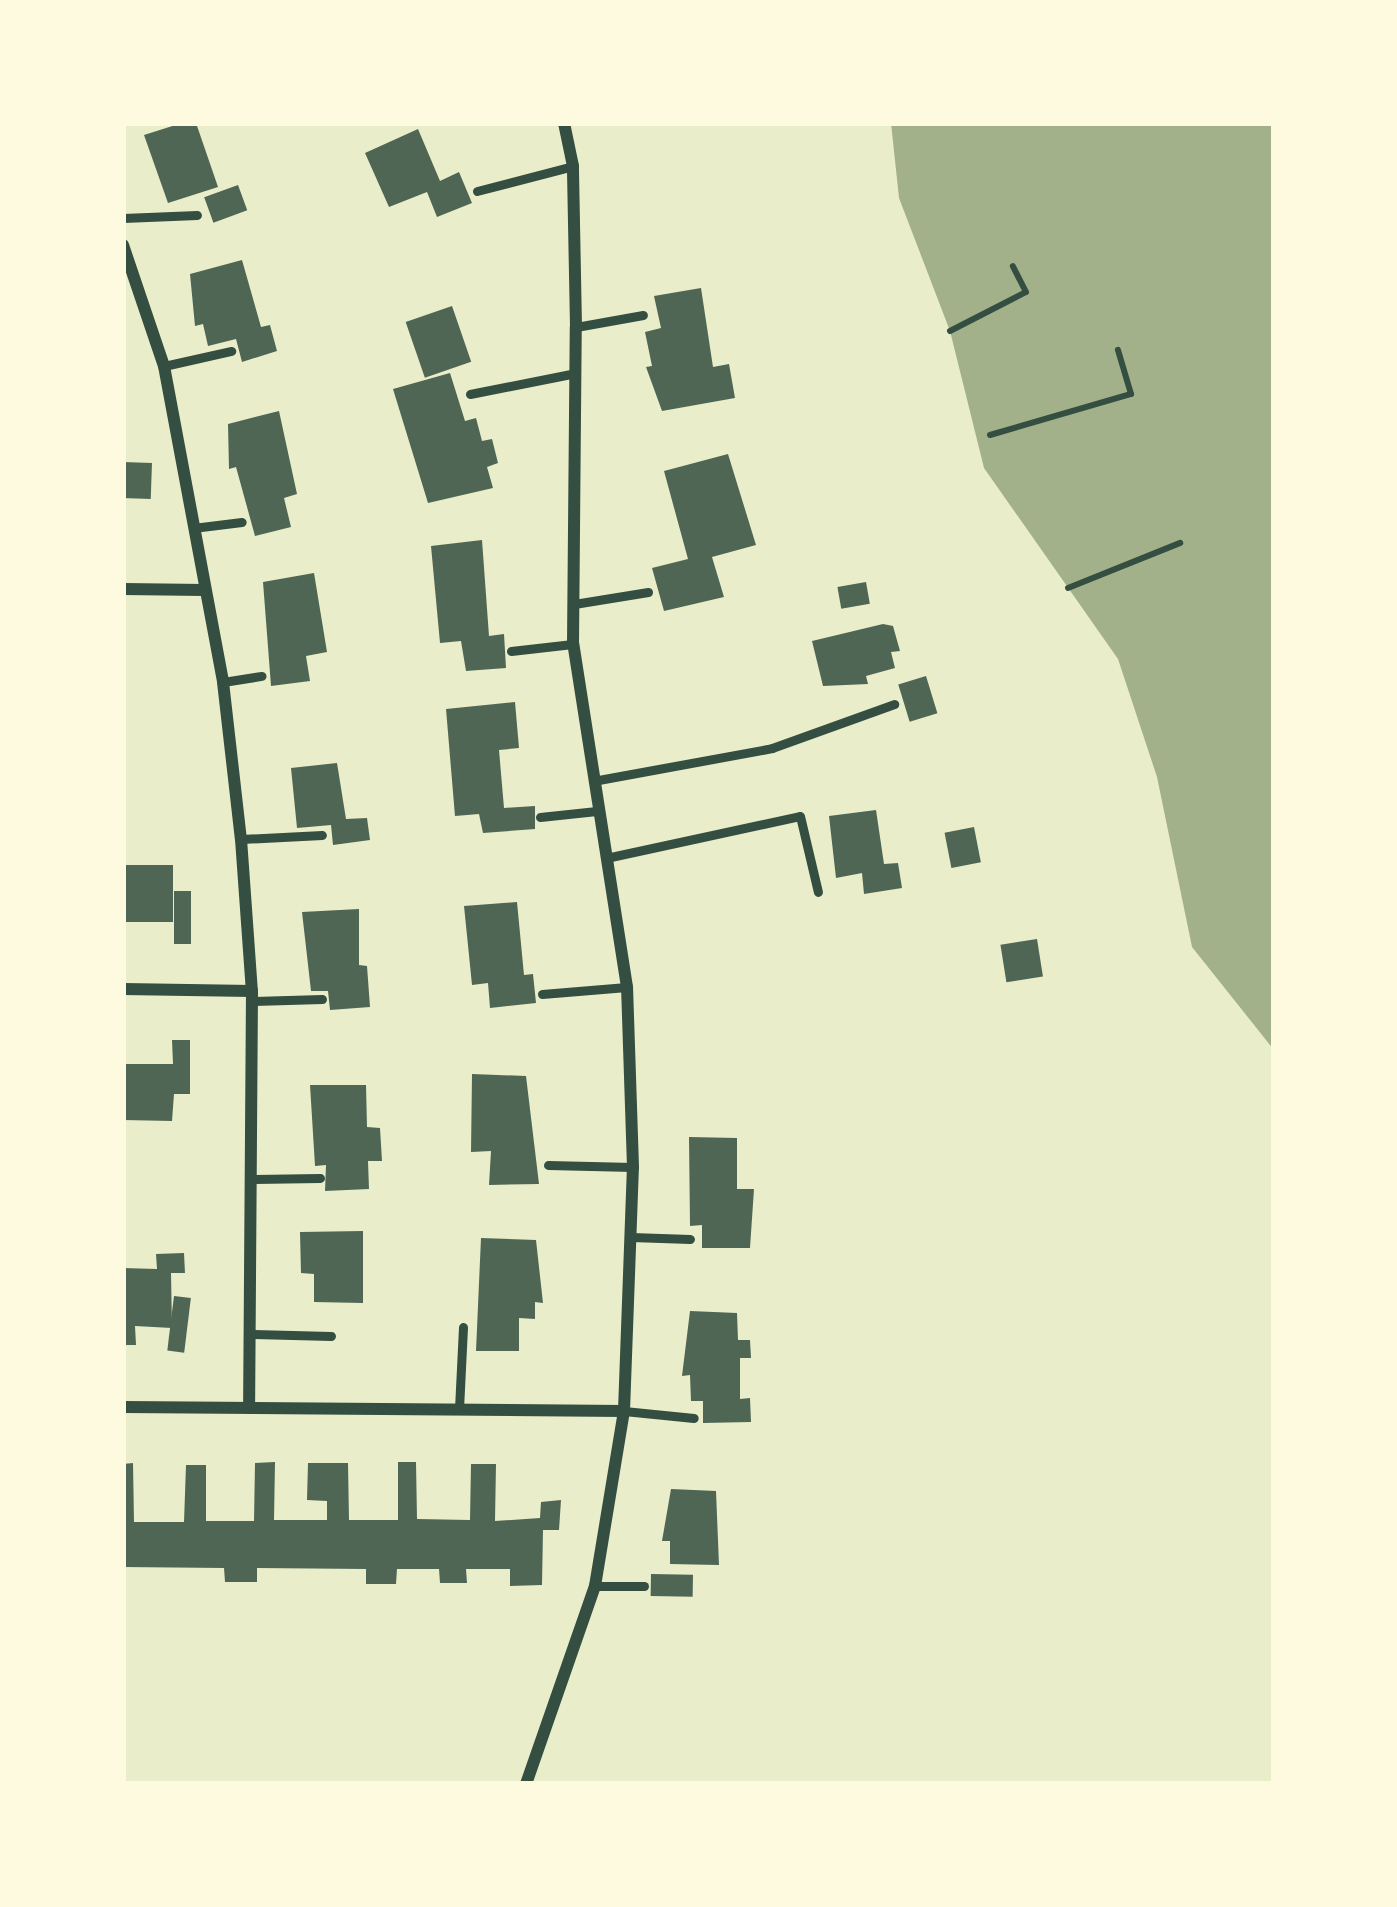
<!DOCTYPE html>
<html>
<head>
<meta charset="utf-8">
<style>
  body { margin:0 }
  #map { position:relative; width:1397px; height:1907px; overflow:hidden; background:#e9edc9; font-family:"Nunito Sans",sans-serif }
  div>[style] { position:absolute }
  .water>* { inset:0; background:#a3b18a }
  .building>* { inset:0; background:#4f6655; transform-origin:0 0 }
  .path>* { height:6px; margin:-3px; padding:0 3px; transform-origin:3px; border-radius:3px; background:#344e41 }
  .service>* { height:9px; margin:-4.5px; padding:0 4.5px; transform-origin:4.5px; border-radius:4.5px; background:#344e41 }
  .minor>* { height:12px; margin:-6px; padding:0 6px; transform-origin:6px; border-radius:6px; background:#344e41 }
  span { translate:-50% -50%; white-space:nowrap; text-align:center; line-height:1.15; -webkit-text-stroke:10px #fefae0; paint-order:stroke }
  .frame { position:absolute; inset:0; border:126px solid #fefae0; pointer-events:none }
</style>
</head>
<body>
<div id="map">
  <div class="water">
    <div style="clip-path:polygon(891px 123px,1274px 123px,1274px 1050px,1192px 947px,1157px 777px,1118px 659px,984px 468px,950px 331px,899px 198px)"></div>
  </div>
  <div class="building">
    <div style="clip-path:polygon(182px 123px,196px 123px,218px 187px,168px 203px,144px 135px)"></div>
    <div style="clip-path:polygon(418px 129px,440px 181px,459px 172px,472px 203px,437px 217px,427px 192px,389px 207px,365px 153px)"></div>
    <div style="left:238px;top:185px;width:27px;height:36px;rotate:70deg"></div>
    <div style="clip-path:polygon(242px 260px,261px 327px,270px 325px,277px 351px,242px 362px,236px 339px,208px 346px,203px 324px,195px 326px,190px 274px)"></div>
    <div style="clip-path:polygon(701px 288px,713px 367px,729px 364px,735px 398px,662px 411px,646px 367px,652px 366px,645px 332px,661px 328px,654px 296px)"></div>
    <div style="left:452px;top:306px;width:59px;height:49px;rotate:71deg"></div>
    <div style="clip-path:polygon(450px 373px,465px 421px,476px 418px,482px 441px,492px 439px,498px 463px,487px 467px,493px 488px,428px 503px,393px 389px)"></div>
    <div style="clip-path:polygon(279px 411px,297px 494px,284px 498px,291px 527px,255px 536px,236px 467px,229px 469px,228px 424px)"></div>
    <div style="clip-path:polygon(728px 454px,756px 545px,712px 557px,724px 597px,664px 611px,652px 568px,688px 559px,664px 471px)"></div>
    <div style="left:123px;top:462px;width:29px;height:36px;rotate:2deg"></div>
    <div style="clip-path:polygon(482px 540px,489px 636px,504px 634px,506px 668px,466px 671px,461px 641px,440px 643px,431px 546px)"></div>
    <div style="clip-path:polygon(314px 573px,327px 652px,306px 656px,310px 681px,271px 686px,263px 582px)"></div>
    <div style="left:866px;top:582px;width:22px;height:29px;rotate:80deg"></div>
    <div style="clip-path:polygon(883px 624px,893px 626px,900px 651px,891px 652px,895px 668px,866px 676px,868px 684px,823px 686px,812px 641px)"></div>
    <div style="left:926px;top:676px;width:39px;height:29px;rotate:73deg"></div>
    <div style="clip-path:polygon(515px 702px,519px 748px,499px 750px,504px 808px,535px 806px,535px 829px,483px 833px,479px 814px,455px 816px,446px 709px)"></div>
    <div style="clip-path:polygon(337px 763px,346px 819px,367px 818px,370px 840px,333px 845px,331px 825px,297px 828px,291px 768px)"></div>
    <div style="clip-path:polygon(876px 810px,884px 864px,898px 863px,902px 888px,864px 894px,862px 873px,836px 878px,829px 816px)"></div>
    <div style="left:974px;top:827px;width:36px;height:30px;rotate:79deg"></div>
    <div style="left:123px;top:865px;width:50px;height:57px"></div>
    <div style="left:191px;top:891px;width:53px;height:17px;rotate:90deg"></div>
    <div style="clip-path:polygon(517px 902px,524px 975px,533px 974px,536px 1003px,490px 1008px,488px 983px,472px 985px,464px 906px)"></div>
    <div style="clip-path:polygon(359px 909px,359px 965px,367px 966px,370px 1007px,330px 1010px,328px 991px,311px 991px,302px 912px)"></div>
    <div style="left:1037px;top:939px;width:38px;height:37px;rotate:81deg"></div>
    <div style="clip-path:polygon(172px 1040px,190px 1040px,190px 1094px,174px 1094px,172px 1121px,123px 1120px,123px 1064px,173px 1064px)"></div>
    <div style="clip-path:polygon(472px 1074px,526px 1076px,539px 1184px,489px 1185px,491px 1151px,471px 1152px)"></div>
    <div style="clip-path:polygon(310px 1085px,366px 1085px,367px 1127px,380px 1128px,382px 1161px,368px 1161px,369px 1189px,325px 1191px,326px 1165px,315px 1166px)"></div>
    <div style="clip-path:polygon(689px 1137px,737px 1138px,737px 1189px,754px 1189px,750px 1248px,702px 1248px,702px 1225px,690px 1226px)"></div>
    <div style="clip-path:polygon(363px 1231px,363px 1303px,314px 1302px,314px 1274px,301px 1273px,300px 1232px)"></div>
    <div style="clip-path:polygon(481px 1238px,536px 1240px,543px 1303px,535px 1302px,535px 1319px,519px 1318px,519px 1351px,476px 1351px)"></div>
    <div style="clip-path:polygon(184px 1253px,185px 1273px,171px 1273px,172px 1328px,135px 1326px,136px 1345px,123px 1345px,123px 1268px,157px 1269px,156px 1254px)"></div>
    <div style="left:174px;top:1296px;width:17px;height:55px;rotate:7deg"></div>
    <div style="clip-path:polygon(690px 1311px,737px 1313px,738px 1340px,750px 1340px,751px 1358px,740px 1358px,740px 1399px,750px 1398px,751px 1422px,703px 1423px,703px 1401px,691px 1401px,690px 1375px,682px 1376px)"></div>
    <div style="clip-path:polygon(275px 1462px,274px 1520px,327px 1520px,327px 1501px,307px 1500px,308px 1463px,348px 1463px,349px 1520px,398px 1520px,398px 1462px,416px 1462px,417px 1519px,470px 1520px,471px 1464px,496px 1464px,495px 1521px,540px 1518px,541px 1502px,561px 1500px,559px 1530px,543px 1530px,542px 1585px,510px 1586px,510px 1569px,466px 1569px,467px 1583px,440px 1583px,439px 1569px,397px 1569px,396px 1584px,366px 1584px,366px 1569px,257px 1568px,257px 1582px,225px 1582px,224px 1568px,123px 1567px,123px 1464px,133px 1463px,134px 1522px,184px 1522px,186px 1465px,206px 1465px,206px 1521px,254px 1521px,255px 1463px)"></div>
    <div style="clip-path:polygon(671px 1489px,716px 1491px,719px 1565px,670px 1564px,670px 1541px,662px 1541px)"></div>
    <div style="left:651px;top:1574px;width:42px;height:22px;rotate:1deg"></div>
  </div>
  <div class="path">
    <div style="left:950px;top:331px;width:85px;rotate:-27.2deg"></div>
    <div style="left:1026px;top:292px;width:29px;rotate:-117deg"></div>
    <div style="left:990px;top:435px;width:147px;rotate:-16.2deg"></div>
    <div style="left:1131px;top:394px;width:46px;rotate:-106.5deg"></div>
    <div style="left:1068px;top:588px;width:121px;rotate:-21.9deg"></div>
  </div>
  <div class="service">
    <div style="left:477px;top:191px;width:99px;rotate:-14.6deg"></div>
    <div style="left:123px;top:218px;width:74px;rotate:-2.3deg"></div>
    <div style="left:576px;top:327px;width:68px;rotate:-10.2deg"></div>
    <div style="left:164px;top:366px;width:69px;rotate:-12.6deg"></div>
    <div style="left:470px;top:394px;width:108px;rotate:-11.2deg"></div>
    <div style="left:193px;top:528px;width:49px;rotate:-7deg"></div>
    <div style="left:574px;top:604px;width:75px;rotate:-9.2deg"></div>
    <div style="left:511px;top:651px;width:62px;rotate:-6.4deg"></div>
    <div style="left:223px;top:682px;width:39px;rotate:-9deg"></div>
    <div style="left:593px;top:781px;width:182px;rotate:-10.4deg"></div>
    <div style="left:772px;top:748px;width:130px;rotate:-19.8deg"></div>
    <div style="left:540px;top:817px;width:57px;rotate:-6deg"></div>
    <div style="left:241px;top:839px;width:81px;rotate:-2.8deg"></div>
    <div style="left:606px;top:858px;width:198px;rotate:-12.2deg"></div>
    <div style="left:800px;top:816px;width:78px;rotate:76.7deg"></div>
    <div style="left:542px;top:994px;width:85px;rotate:-4.7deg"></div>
    <div style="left:252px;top:1001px;width:70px;rotate:-1.6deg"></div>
    <div style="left:548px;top:1165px;width:85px;rotate:1.3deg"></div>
    <div style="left:254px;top:1179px;width:66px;rotate:-0.9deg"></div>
    <div style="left:631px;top:1237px;width:59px;rotate:1.9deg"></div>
    <div style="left:251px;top:1334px;width:80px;rotate:1.4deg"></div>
    <div style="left:459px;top:1409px;width:82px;rotate:-87.2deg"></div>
    <div style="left:624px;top:1411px;width:70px;rotate:5.7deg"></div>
    <div style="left:595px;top:1586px;width:49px"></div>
  </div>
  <div class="minor">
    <div style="left:123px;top:245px;width:128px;rotate:71.3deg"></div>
    <div style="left:164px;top:366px;width:321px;rotate:79.4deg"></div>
    <div style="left:223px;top:682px;width:158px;rotate:83.5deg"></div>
    <div style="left:241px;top:839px;width:152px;rotate:85.9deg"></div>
    <div style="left:252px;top:991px;width:417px;rotate:90.4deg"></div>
    <div style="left:123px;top:589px;width:81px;rotate:0.7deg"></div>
    <div style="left:123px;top:989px;width:129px;rotate:0.9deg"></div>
    <div style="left:123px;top:1407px;width:501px;rotate:0.46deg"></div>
    <div style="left:526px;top:1784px;width:210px;rotate:-70.8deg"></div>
    <div style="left:595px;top:1586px;width:177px;rotate:-80.6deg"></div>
    <div style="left:624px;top:1411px;width:244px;rotate:-87.9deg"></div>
    <div style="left:633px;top:1167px;width:180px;rotate:-91.9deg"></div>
    <div style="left:627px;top:987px;width:347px;rotate:-98.9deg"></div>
    <div style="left:573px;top:644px;width:317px;rotate:-89.5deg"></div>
    <div style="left:576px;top:327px;width:161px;rotate:-91.1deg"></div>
    <div style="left:573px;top:166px;width:44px;rotate:-101.8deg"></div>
  </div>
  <div class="frame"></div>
</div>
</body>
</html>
